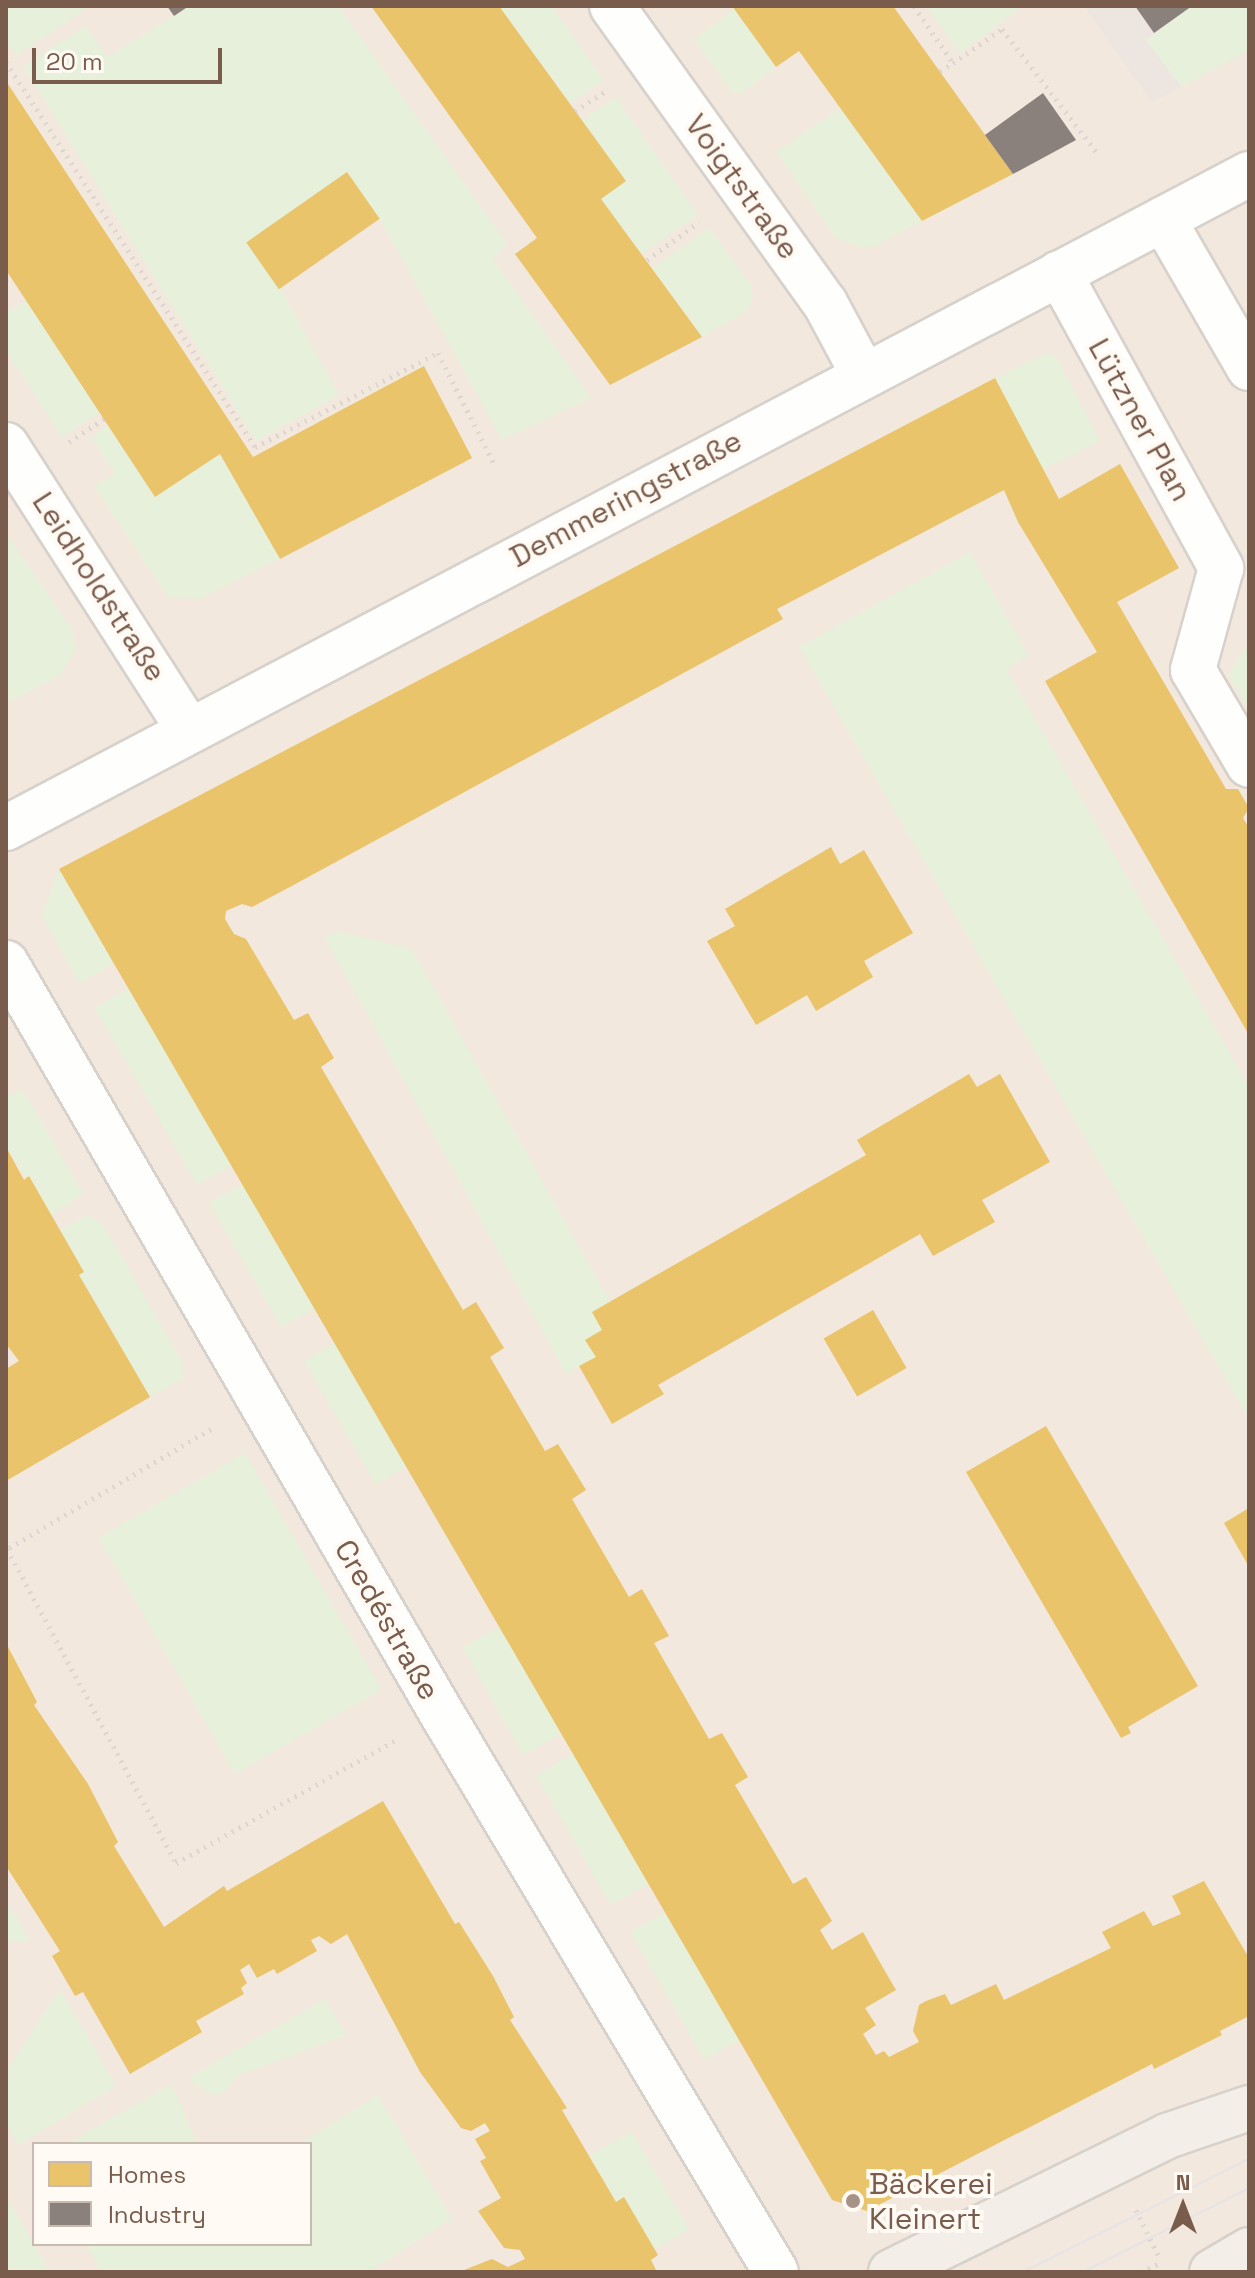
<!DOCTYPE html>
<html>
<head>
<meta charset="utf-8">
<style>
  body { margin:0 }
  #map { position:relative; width:1255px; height:2278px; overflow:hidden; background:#f9f5f0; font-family:"Space Grotesk",sans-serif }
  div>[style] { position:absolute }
  .residential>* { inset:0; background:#f2e8de }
  .industrial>* { inset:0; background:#ede5e0 }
  .green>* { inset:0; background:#e7f0db; transform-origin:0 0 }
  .homes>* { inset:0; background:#e9c46a; transform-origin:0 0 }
  .industry>* { inset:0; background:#8a817c }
  .path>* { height:5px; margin-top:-2.5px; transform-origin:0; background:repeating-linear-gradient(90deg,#dcd5d0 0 2px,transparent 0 8px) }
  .roads { filter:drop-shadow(2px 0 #d7d1cb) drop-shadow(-2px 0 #d7d1cb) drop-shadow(0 2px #d7d1cb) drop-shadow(0 -2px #d7d1cb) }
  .minor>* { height:44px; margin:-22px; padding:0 22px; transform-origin:22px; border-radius:22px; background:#fefefd }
  .major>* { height:44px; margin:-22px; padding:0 22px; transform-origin:22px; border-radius:22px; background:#f3eee8 }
  .tram>* { height:2px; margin:-1px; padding:0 1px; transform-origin:1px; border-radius:1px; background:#e6e3e7 }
  .dots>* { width:22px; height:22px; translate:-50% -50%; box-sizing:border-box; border:4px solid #fffaf3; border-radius:50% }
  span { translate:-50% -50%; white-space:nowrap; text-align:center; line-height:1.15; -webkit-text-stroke:8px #fffaf3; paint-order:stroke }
  .street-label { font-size:30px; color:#7a5c4d }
  .poi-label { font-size:30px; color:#7a5c4d }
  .left { translate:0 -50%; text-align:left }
  .frame { position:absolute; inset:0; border:8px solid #7a5c4d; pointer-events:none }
  .legend { position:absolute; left:32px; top:2142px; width:280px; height:104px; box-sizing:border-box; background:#fffaf3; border:2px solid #cabbb1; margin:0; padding:10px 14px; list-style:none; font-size:24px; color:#7a5c4d }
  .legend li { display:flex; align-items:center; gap:16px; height:40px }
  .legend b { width:40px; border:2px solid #cabbb1 }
  .north { position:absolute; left:1143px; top:2166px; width:80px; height:80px; -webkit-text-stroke:6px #fffaf3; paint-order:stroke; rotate:0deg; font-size:22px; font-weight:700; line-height:32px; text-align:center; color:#7a5c4d }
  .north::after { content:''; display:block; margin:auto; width:28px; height:36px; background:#7a5c4d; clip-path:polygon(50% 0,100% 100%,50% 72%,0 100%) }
  .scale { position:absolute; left:32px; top:48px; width:190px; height:36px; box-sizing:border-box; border:4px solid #7a5c4d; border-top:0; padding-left:10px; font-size:24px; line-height:28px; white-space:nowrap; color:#7a5c4d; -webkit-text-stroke:6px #fffaf3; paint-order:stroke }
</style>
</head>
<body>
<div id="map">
  <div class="residential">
    <div style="clip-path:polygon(evenodd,6px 6px,1249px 6px,1249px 2272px,6px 2272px,6px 6px,34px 2144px,310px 2144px,310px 2244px,34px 2244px,34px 2144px)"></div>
  </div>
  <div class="industrial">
    <div style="clip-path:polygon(1084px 6px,1249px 6px,1249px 51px,1152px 102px)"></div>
  </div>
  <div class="green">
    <div style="clip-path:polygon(6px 6px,91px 6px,16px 56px,6px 40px)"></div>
    <div style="clip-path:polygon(189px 6px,338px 6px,508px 245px,493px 259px,591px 398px,502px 440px,380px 219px,347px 173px,248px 243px,281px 289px,339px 395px,256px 441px,23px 66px,86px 26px,108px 57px)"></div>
    <div style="clip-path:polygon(499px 6px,552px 6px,604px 81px,570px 103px)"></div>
    <div style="clip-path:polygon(926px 6px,1024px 6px,960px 53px)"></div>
    <div style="clip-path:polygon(1192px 6px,1249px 6px,1249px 51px,1181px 87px,1146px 40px)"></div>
    <div style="clip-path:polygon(734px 9px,776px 67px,743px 93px,732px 92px,694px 39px)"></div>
    <div style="clip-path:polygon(616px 97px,698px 215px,642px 254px,601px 199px,581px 120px)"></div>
    <div style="clip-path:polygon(840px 108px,922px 221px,877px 245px,861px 248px,835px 237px,776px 152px)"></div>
    <div style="clip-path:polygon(709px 228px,752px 286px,753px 299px,748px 310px,702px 337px,652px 268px)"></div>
    <div style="clip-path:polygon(26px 300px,100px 413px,62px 437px,6px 351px,6px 313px)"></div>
    <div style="clip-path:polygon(1047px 353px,1057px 358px,1100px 441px,1042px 470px,995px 378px)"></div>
    <div style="clip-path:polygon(108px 425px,155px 497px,220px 454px,280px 559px,199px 599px,168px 597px,94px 486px,114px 474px,92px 437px)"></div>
    <div style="clip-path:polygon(6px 533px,72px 629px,76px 650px,59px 676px,6px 703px)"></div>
    <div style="clip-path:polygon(970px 552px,1029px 656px,1006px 669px,1249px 1086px,1249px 1419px,799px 647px)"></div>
    <div style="clip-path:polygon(1249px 647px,1249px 710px,1229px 676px,1241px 652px)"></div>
    <div style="clip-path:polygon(59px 869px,114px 964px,79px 983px,42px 915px)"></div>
    <div style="clip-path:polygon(337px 931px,412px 949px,610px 1302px,592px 1312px,602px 1330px,596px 1357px,566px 1374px,325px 938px)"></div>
    <div style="left:130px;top:987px;width:205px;height:41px;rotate:60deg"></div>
    <div style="clip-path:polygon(16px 1091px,26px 1094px,83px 1194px,51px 1216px,6px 1147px,6px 1097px)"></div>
    <div style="left:244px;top:1183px;width:144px;height:40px;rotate:60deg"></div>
    <div style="clip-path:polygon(87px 1215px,102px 1223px,183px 1363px,184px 1378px,150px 1397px,79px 1275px,84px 1272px,60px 1230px)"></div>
    <div style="left:337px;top:1342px;width:143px;height:38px;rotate:60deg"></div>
    <div style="left:245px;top:1453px;width:273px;height:169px;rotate:60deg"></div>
    <div style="left:502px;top:1625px;width:124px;height:45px;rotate:61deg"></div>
    <div style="left:575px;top:1753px;width:150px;height:45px;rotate:60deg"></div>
    <div style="clip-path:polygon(6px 1900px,30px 1941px,6px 1941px)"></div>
    <div style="left:665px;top:1912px;width:148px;height:40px;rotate:60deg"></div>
    <div style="clip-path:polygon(60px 1989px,116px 2086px,18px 2145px,6px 2122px,6px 2072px)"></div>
    <div style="clip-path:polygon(325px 1999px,347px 2035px,239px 2075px,223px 2093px,212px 2095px,194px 2084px,191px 2076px)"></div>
    <div style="clip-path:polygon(172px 2084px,197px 2144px,66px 2144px)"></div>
    <div style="clip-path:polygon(378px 2095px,452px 2219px,368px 2272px,102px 2272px,86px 2244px,310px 2244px,310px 2144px,299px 2144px)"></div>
    <div style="clip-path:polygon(632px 2132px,689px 2230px,654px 2249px,625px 2198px,616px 2202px,589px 2155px)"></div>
    <div style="clip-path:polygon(6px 2196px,50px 2272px,6px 2272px)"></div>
  </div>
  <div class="homes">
    <div style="clip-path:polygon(371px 6px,499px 6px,626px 181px,601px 199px,702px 337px,610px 385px,515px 254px,537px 238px)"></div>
    <div style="clip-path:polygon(732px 6px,893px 6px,1013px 174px,922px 221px,799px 51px,776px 67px)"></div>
    <div style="clip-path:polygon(6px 81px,253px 457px,424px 366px,472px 458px,280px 559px,220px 454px,155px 497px,6px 270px)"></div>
    <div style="left:347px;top:172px;width:57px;height:123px;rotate:55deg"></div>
    <div style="clip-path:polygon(995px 378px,1059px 499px,1120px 464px,1179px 568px,1117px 602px,1226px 789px,1238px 789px,1249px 808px,1243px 818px,1249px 828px,1249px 1035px,1045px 681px,1097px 652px,1018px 522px,1004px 490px,777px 609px,783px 619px,288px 888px,252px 907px,242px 904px,226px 911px,225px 919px,234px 934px,246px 939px,294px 1020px,308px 1013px,334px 1058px,321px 1067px,463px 1310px,476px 1302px,504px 1348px,490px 1357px,545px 1451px,558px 1444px,586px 1490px,572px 1499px,629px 1597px,642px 1589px,669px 1636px,654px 1643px,709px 1739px,722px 1733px,748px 1777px,735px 1785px,793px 1884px,806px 1877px,832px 1921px,820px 1930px,832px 1950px,863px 1932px,878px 1959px,896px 1990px,865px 2008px,876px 2025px,863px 2034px,876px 2055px,884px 2051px,889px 2057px,919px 2042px,913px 2031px,919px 2005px,926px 2001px,945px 1994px,951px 2005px,996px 1984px,1004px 2000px,1111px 1948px,1102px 1932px,1144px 1911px,1153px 1926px,1181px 1914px,1172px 1896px,1204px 1881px,1249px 1958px,1249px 2016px,1220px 2031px,1222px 2035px,1154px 2069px,1152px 2064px,867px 2211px,832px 2200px,59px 869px)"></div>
    <div style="clip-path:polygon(831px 847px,840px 864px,864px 850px,913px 933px,864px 961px,873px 977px,816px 1011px,807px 995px,756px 1025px,707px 941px,735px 926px,725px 909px)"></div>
    <div style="clip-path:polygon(969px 1074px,977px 1087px,1000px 1074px,1050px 1162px,982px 1200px,995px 1222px,933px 1256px,920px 1234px,658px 1385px,664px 1394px,612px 1424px,579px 1366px,596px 1357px,585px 1340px,602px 1330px,592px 1312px,866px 1155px,857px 1140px)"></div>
    <div style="clip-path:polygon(6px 1147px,24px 1180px,29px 1176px,84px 1272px,79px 1275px,150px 1397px,6px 1481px,6px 1369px,19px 1361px,6px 1344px)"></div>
    <div style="left:873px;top:1310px;width:67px;height:57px;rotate:60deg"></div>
    <div style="clip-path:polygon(1046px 1426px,1198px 1686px,1128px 1727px,1131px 1733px,1121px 1738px,966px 1472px)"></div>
    <div style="clip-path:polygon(1249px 1508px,1249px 1567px,1224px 1523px)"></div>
    <div style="clip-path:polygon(6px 1643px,37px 1702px,34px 1705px,88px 1784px,118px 1842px,114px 1846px,164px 1927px,224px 1886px,227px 1891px,383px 1801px,455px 1924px,459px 1922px,493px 1976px,514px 2017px,510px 2020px,567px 2108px,562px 2110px,616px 2202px,624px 2197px,658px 2255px,651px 2260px,657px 2272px,459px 2272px,492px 2259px,508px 2267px,525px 2259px,520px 2250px,504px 2248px,478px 2211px,501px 2198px,480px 2161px,486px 2158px,475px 2139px,490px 2131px,485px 2123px,471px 2131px,461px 2128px,420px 2072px,347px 1934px,331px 1944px,319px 1936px,311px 1940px,317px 1951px,277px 1974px,274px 1969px,257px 1978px,249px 1964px,240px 1970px,247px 1983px,241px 1988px,244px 1994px,196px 2021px,202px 2032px,130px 2074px,83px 1992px,75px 1996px,52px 1956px,60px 1951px,6px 1866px)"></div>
  </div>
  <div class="industry">
    <div style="clip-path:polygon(167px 6px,189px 6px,174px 16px)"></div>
    <div style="clip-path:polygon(1135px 6px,1192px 6px,1154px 33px)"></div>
    <div style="clip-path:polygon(1043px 93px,1076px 140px,1013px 174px,985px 135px)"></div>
  </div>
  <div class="path">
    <div style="left:914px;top:6px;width:69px;rotate:55.6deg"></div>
    <div style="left:953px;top:63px;width:60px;rotate:-34.8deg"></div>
    <div style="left:1002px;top:29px;width:158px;rotate:52.5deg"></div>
    <div style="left:6px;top:62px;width:459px;rotate:57.1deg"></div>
    <div style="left:255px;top:447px;width:206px;rotate:-27.2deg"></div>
    <div style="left:438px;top:353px;width:124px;rotate:63.2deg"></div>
    <div style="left:940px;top:71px;width:15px;rotate:-32deg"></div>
    <div style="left:575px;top:111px;width:35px;rotate:-33deg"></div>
    <div style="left:647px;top:260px;width:64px;rotate:-36.2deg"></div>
    <div style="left:6px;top:280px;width:6px;rotate:-31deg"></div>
    <div style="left:69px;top:442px;width:42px;rotate:-33.3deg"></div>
    <div style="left:211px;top:1429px;width:237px;rotate:149.5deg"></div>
    <div style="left:7px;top:1549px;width:357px;rotate:61.7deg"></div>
    <div style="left:176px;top:1863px;width:252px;rotate:-29.2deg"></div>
    <div style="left:1136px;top:2210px;width:50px;rotate:63.9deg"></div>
    <div style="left:1141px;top:2272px;width:19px;rotate:-25deg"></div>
  </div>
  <div class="roads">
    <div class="minor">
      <div style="left:612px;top:6px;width:365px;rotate:54.4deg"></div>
      <div style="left:825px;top:303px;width:81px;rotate:61.8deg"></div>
      <div style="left:1163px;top:219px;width:172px;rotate:60deg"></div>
      <div style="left:1059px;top:273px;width:337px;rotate:61.2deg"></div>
      <div style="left:1221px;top:568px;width:106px;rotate:105.4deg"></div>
      <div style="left:1193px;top:670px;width:110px;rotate:59.5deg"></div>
      <div style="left:6px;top:445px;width:339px;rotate:57.3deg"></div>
      <div style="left:6px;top:828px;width:1405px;rotate:-27.75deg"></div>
      <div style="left:6px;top:963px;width:868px;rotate:59.86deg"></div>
      <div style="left:442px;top:1714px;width:650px;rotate:59.1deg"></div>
    </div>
    <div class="major">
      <div style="left:891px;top:2272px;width:308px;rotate:-26.2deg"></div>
      <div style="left:1167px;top:2136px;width:87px;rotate:-18.9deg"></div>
      <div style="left:1212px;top:2272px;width:43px;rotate:-30.7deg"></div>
    </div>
  </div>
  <div class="tram">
    <div style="left:1023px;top:2272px;width:253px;rotate:-26.6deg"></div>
    <div style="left:1083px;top:2272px;width:186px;rotate:-26.8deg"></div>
  </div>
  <div class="dots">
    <div style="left:853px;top:2201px;background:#a69286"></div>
  </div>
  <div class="street-label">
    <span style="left:742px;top:187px;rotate:54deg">Voigtstraße</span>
    <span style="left:1140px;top:420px;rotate:61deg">Lützner Plan</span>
    <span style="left:626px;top:499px;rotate:-28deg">Demmeringstraße</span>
    <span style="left:99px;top:587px;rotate:57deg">Leidholdstraße</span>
    <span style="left:387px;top:1620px;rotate:60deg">Credéstraße</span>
  </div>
  <div class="poi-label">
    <span class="left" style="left:869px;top:2201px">Bäckerei<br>Kleinert</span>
  </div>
  <div class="frame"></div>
  <ul class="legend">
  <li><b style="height:22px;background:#e9c46a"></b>Homes</li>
  <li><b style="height:22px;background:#8a817c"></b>Industry</li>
  </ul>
  <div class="north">N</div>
  <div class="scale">20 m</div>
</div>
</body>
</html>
